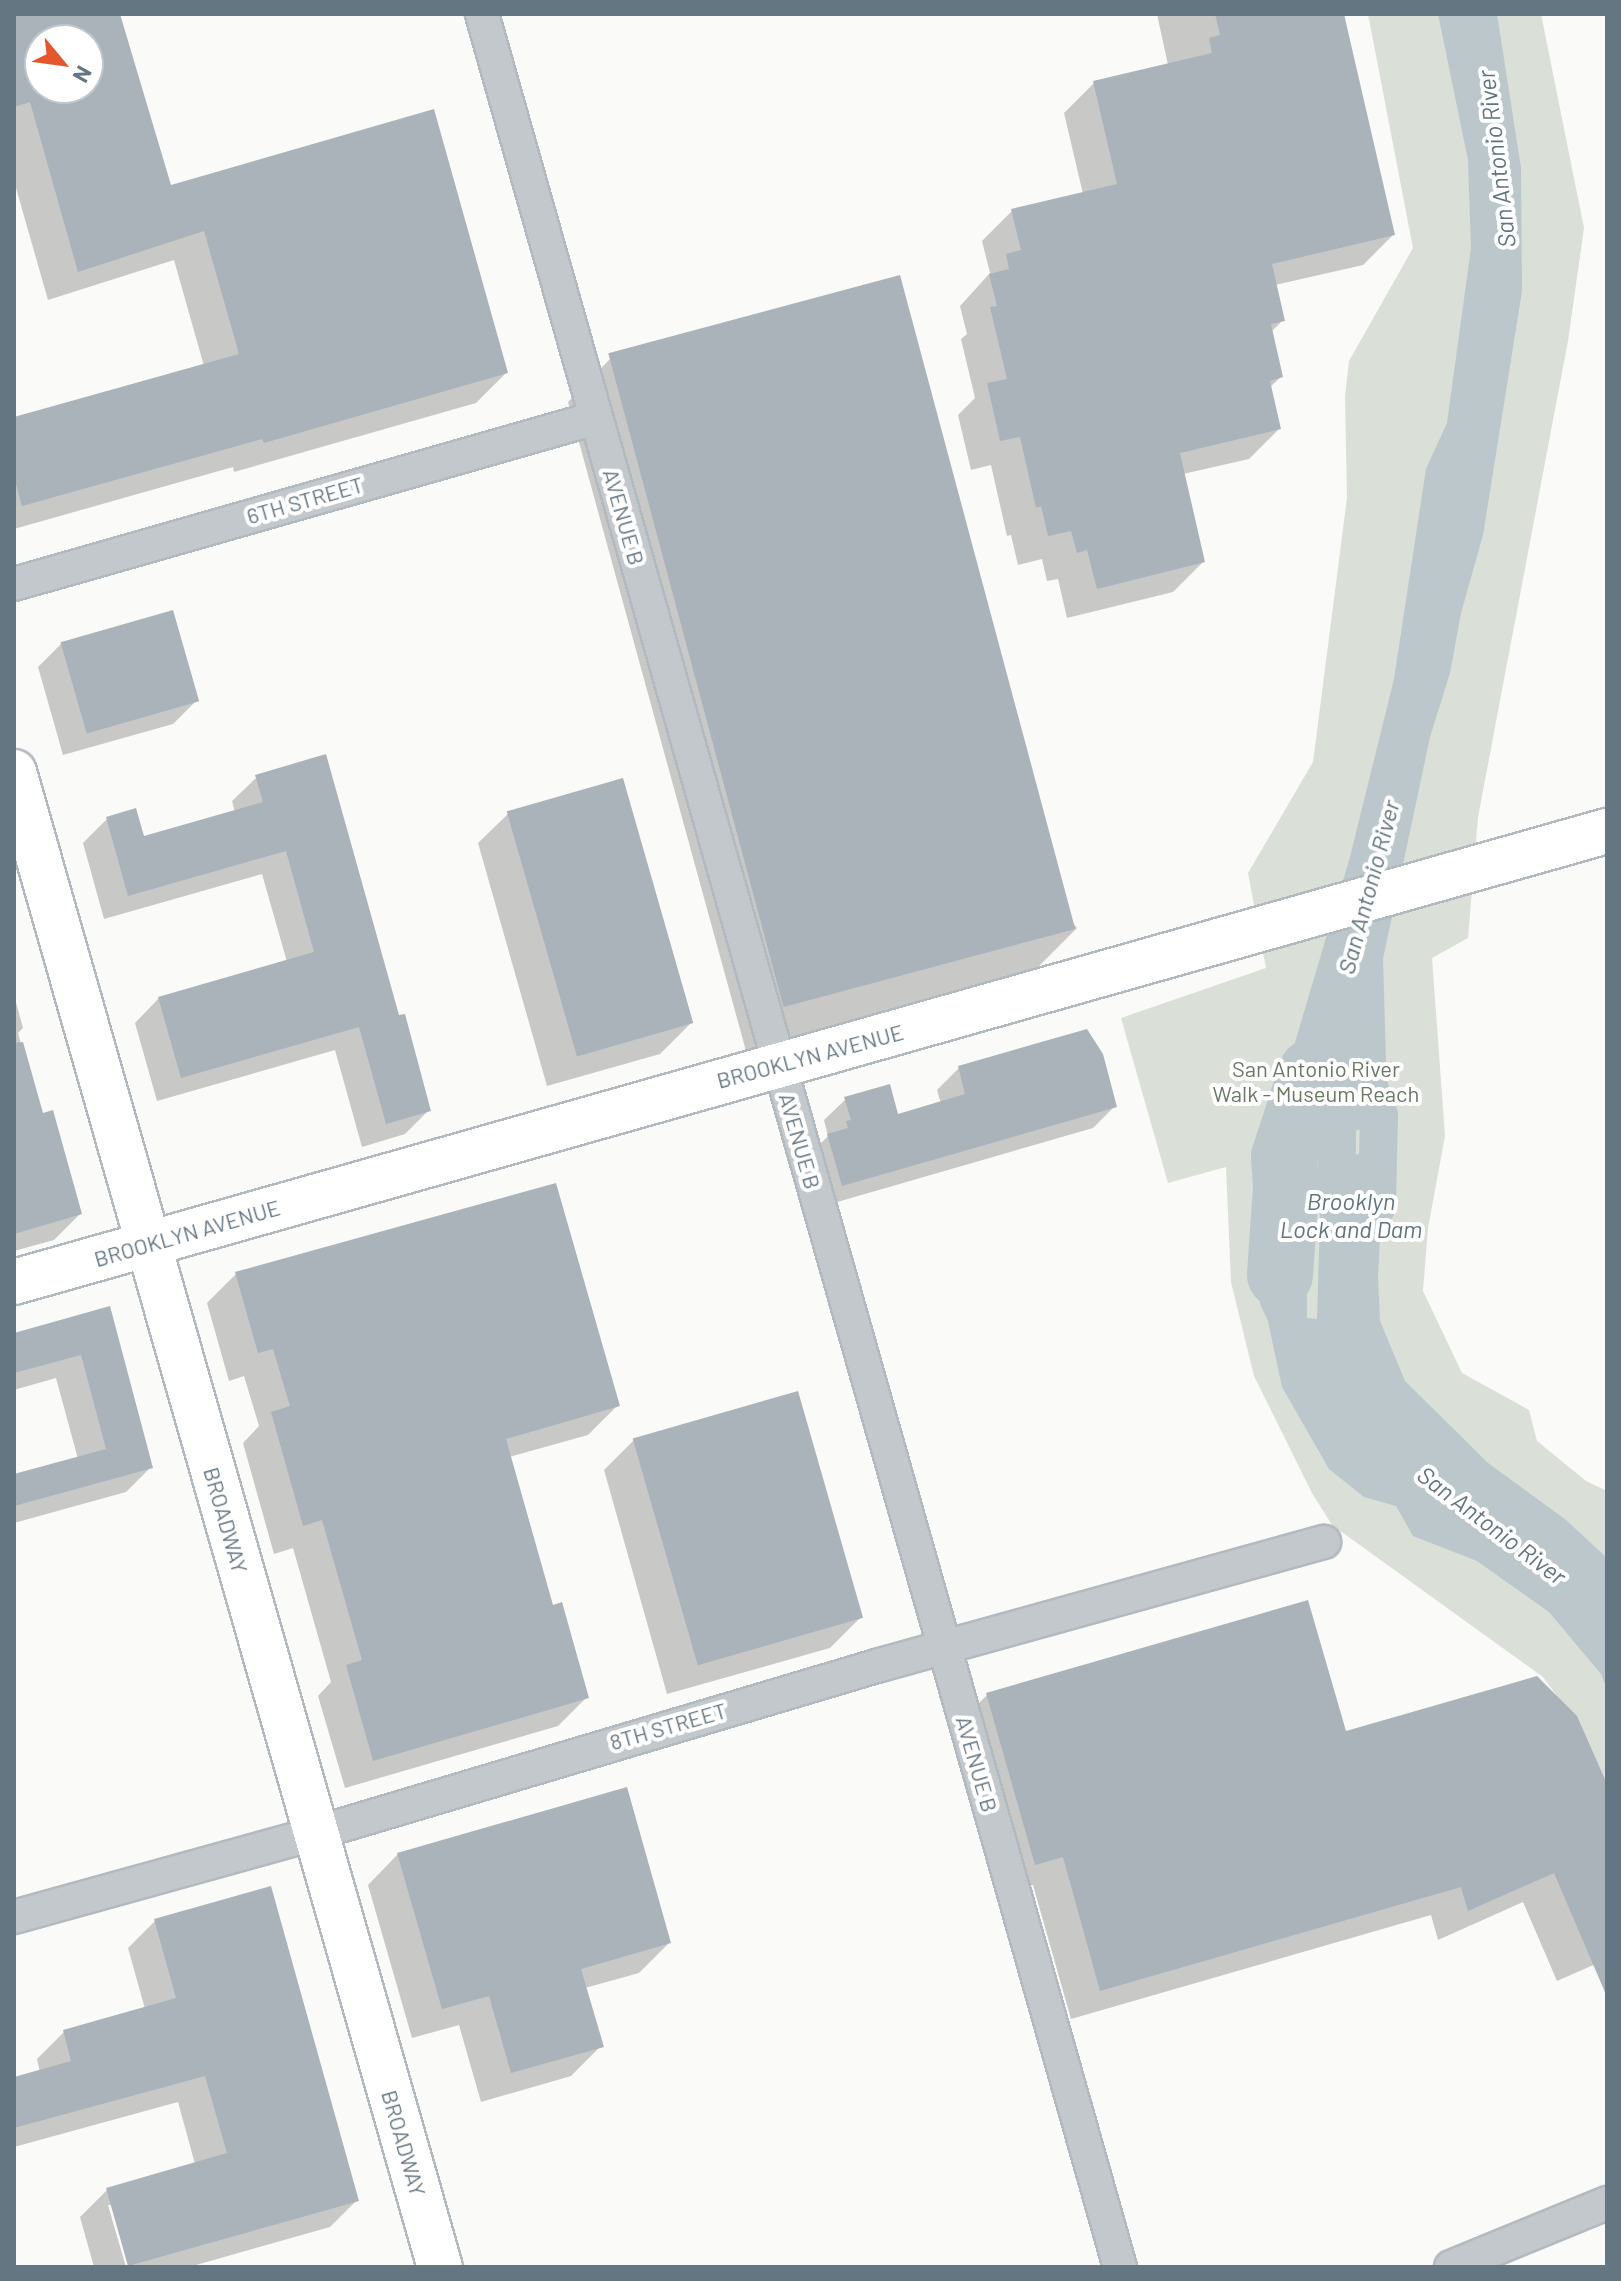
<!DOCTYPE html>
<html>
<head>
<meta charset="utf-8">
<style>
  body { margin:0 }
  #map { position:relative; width:1621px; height:2281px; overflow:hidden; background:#fafaf8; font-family:Barlow,sans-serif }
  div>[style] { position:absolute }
  .green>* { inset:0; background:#dadfd7 }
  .water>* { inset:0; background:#bbc7cb }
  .shadow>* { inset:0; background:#0003 }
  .canal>* { height:38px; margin:-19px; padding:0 19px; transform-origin:19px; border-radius:19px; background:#bbc7cb }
  .river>* { height:66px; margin:-33px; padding:0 33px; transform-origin:33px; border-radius:33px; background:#bbc7cb }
  .building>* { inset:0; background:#aab3b9; transform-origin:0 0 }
  .roads { filter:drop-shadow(2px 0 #b3babf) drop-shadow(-2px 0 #b3babf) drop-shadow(0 2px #b3babf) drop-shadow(0 -2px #b3babf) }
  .street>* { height:32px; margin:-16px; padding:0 16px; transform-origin:16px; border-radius:16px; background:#c3c8cc }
  .secondary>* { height:44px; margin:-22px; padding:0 22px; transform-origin:22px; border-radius:22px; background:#fff }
  .primary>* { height:44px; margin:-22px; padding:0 22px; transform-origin:22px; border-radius:22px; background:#fff }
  span { translate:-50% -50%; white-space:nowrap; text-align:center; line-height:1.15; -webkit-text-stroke:8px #fff; paint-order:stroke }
  .street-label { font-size:22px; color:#657683 }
  .park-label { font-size:22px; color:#687a64 }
  .water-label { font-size:24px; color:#60757c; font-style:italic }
  .frame { position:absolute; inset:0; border:16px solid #657683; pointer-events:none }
  .north { position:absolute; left:24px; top:24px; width:80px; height:80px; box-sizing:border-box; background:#fff; border:2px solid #c1c8cd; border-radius:50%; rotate:119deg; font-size:22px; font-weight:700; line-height:32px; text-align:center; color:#657683 }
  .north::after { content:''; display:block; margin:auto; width:28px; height:36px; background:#e4572e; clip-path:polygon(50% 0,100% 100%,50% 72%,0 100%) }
</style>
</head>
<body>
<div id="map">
  <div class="green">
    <div style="clip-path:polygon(1368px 14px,1541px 14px,1584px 228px,1568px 341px,1478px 817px,1468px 938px,1432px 958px,1445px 1136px,1428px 1228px,1423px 1291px,1462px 1373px,1529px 1410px,1537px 1441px,1586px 1481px,1607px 1491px,1607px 1795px,1579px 1726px,1543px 1677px,1332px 1525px,1312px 1493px,1254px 1376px,1231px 1282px,1226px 1167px,1168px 1183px,1121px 1018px,1266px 968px,1248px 873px,1313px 762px,1347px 498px,1345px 396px,1349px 361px,1413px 248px)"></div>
  </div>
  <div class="water">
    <div style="clip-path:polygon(1438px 14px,1497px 14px,1521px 168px,1522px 291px,1483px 535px,1461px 613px,1450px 673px,1430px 737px,1383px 959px,1388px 1129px,1313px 1131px,1307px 1157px,1261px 1157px,1350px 857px,1394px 679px,1426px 469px,1447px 423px,1471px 248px,1468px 160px)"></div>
    <div style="clip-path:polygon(1322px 1152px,1384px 1156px,1378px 1277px,1380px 1321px,1405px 1381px,1488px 1463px,1566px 1520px,1607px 1558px,1607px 1689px,1601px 1674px,1549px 1612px,1477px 1561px,1413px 1536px,1396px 1506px,1364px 1497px,1329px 1469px,1282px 1387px,1268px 1321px,1260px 1304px,1258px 1239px,1266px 1185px,1306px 1188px,1307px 1318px,1317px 1319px)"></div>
  </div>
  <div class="shadow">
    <div style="clip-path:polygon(evenodd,14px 14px,117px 14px,169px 188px,506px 373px,476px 403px,234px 472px,233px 467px,14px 529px,14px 420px,204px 366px,174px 260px,48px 300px,14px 181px,14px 14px,40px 40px,88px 40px,88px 88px,40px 88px,40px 40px)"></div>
    <div style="clip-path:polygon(1157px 14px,1342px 14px,1393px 235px,1363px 265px,1275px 285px,1283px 320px,1271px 332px,1281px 377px,1269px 388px,1279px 429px,1249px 459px,1183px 474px,1203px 562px,1173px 592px,1067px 618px,1058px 579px,1047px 581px,1042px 559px,1018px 565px,1011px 535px,1007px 536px,991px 465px,971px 470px,958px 415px,975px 398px,961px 339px,967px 334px,960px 306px,990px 273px,982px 241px,1012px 211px,1083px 194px,1064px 113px,1094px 83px,1168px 65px)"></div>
    <div style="clip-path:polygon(610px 359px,1077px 928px,1035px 970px,746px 1051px,568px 402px)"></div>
    <div style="clip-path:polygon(61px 644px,196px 701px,173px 724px,63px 755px,38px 667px)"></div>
    <div style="clip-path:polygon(257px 777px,398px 1018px,429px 1110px,405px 1134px,362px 1147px,335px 1050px,157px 1101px,135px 1023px,159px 998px,287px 962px,262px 874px,104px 919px,83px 843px,107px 819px,142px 838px,235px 812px,232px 801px)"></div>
    <div style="clip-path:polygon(509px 813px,690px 1024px,660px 1054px,547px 1086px,478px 843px)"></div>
    <div style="clip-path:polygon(14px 995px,23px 1028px,18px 1033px,41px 1115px,80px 1214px,54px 1240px,14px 1251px)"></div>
    <div style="clip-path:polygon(959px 1068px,1115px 1106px,1093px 1128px,820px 1207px,807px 1158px,828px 1136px,824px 1120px,846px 1099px,897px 1116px,941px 1104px,937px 1090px)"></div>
    <div style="clip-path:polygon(236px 1274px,617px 1406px,588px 1435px,509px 1457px,552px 1607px,587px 1697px,558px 1726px,345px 1788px,318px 1696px,331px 1682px,293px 1548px,274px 1554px,243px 1443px,259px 1426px,244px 1376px,229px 1381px,207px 1303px)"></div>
    <div style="clip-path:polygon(108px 1309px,151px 1467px,126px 1492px,14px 1523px,14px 1476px,78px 1459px,56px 1378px,14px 1390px,14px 1335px)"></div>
    <div style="clip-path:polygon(634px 1440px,860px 1618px,830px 1648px,667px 1694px,604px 1470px)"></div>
    <div style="clip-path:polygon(987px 1695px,1344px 1734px,1607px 1789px,1607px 1959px,1557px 1981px,1523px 1902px,1438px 1940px,1431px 1915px,1071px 2019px,1033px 1885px,1005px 1893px,957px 1725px)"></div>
    <div style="clip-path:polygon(398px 1854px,669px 1943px,639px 1973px,585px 1988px,601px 2046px,571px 2076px,481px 2102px,459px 2025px,412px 2038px,368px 1885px)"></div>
    <div style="clip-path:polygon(155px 1921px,357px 2200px,330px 2227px,189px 2267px,130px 2267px,112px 2205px,108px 2205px,126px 2267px,94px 2267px,80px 2217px,107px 2190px,195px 2164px,178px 2102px,14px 2147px,14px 2079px,40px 2072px,37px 2059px,64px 2032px,145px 2009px,128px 1948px)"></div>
  </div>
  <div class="canal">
    <div style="left:1367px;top:1081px;width:36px;rotate:71deg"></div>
    <div style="left:1379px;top:1115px;width:91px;rotate:91.3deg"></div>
    <div style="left:1336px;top:1203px;width:122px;rotate:-89.1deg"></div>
  </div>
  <div class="river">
    <div style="left:1280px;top:1275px;width:89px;rotate:-86.1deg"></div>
    <div style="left:1286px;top:1186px;width:29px;rotate:-94deg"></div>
    <div style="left:1284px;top:1157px;width:90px;rotate:-72deg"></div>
  </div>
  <div class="building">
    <div style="clip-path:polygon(evenodd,14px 14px,120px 14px,171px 185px,434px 109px,508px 373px,264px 443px,262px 439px,22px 506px,14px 477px,14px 417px,239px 354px,204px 231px,78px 272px,30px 102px,14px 107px,14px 14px,40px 40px,88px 40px,88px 88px,40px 88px,40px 40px)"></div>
    <div style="clip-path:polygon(1215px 14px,1344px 14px,1395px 235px,1272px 264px,1285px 321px,1271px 324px,1283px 377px,1270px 381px,1281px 429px,1180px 453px,1205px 562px,1097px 589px,1087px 550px,1077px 553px,1071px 531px,1048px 536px,1041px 506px,1036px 508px,1020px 437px,1000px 441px,987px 383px,1007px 379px,990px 307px,997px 306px,989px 274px,1009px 269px,1006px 254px,1021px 250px,1011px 209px,1117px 184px,1093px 81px,1212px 53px,1209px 38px,1220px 35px)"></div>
    <div style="left:900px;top:275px;width:677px;height:302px;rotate:75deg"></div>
    <div style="left:173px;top:610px;width:95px;height:117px;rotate:74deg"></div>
    <div style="clip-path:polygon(326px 754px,399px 1015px,405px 1014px,431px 1111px,386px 1124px,359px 1027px,181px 1078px,158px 997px,314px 952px,286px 851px,128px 896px,106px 817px,136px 808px,144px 836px,263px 802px,255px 775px)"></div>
    <div style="left:623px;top:778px;width:255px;height:121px;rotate:74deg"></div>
    <div style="clip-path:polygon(1087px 1029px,1103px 1054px,1117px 1107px,842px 1186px,827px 1134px,848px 1128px,846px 1121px,851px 1120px,844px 1097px,890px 1084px,898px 1114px,965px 1094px,958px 1066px)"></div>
    <div style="clip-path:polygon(23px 1042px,43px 1113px,53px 1110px,82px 1214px,14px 1234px,14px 1043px)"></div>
    <div style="clip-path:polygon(556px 1183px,620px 1406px,506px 1439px,553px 1605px,562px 1602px,589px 1698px,373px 1761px,346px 1665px,362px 1660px,322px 1520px,303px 1526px,271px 1412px,290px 1406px,273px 1349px,258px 1353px,235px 1272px)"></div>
    <div style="clip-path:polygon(110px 1306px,153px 1468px,14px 1506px,14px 1474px,106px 1449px,81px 1355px,14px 1373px,14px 1333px)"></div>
    <div style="left:798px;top:1391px;width:236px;height:172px;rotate:74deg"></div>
    <div style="clip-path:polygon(1308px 1600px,1346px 1731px,1537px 1676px,1577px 1716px,1607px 1784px,1607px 1997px,1554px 1873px,1468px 1911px,1461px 1887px,1100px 1991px,1063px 1857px,1035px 1865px,986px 1693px)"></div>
    <div style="clip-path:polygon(627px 1787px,671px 1943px,581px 1969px,604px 2047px,511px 2073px,489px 1996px,442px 2009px,397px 1853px)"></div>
    <div style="clip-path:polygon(271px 1886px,359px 2201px,128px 2266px,106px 2188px,227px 2153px,205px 2076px,14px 2128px,14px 2077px,71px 2061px,63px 2030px,176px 1998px,154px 1919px)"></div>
  </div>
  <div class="roads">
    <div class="street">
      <div style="left:482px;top:14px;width:2342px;rotate:74.19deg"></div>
      <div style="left:14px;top:584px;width:605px;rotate:-15.92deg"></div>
      <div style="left:14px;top:1917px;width:313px;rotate:-15.5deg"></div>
      <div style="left:316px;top:1833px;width:588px;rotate:-16.59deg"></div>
      <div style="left:880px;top:1665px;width:461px;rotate:-15.5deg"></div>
      <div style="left:1451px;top:2267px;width:169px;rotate:-22.3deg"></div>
    </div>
    <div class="secondary">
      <div style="left:14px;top:1282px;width:1656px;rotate:-15.81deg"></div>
    </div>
    <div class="primary">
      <div style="left:14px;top:772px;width:1555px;rotate:74.1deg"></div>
    </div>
  </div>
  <div class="street-label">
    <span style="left:305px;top:500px;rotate:-16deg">6TH STREET</span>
    <span style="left:624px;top:517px;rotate:74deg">AVENUE B</span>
    <span style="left:810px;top:1056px;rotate:-15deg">BROOKLYN AVENUE</span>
    <span style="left:800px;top:1141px;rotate:74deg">AVENUE B</span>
    <span style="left:187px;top:1233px;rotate:-16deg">BROOKLYN AVENUE</span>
    <span style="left:226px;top:1520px;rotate:74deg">BROADWAY</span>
    <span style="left:668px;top:1726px;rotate:-16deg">8TH STREET</span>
    <span style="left:977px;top:1764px;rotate:74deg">AVENUE B</span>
    <span style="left:404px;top:2143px;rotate:74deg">BROADWAY</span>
  </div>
  <div class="park-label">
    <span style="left:1316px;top:1081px">San Antonio River<br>Walk - Museum Reach</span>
  </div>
  <div class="water-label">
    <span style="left:1496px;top:159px;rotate:-97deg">San Antonio River</span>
    <span style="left:1368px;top:887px;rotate:-75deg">San Antonio River</span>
    <span style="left:1351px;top:1215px">Brooklyn<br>Lock and Dam</span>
    <span style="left:1492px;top:1525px;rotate:37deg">San Antonio River</span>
  </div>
  <div class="frame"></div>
  <div class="north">N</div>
</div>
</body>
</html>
